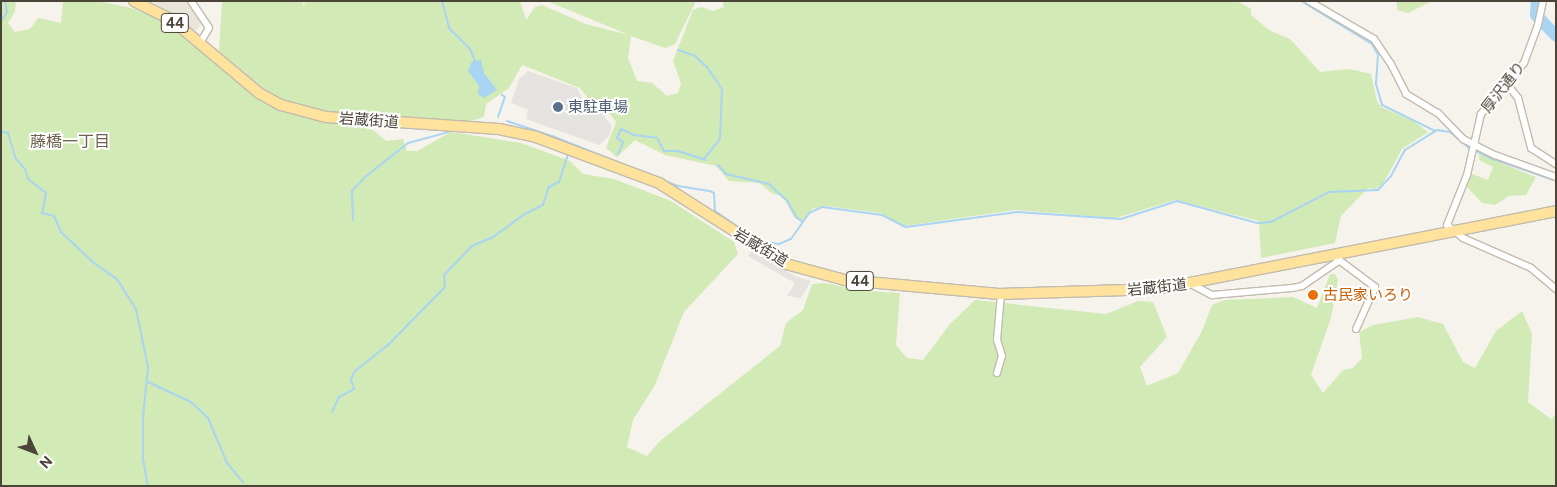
<!DOCTYPE html>
<html>
<head>
<meta charset="utf-8">
<style>
  body { margin:0 }
  #map { position:relative; width:1557px; height:487px; overflow:hidden; background:#f6f3ec; font-family:"Public Sans","Noto Sans JP",sans-serif }
  div>[style] { position:absolute }
  .residential>* { inset:0; background:#eae5da }
  .green>* { inset:0; background:#d2eab5 }
  .parking>* { inset:0; background:#e5e3e0 }
  .water>* { inset:0; background:#a9d4f2 }
  .stream>* { height:2px; margin:-1px; padding:0 1px; transform-origin:1px; border-radius:1px; background:#a9d4f2 }
  .river>* { height:12px; margin:-6px; padding:0 6px; transform-origin:6px; border-radius:6px; background:#a9d4f2 }
  .roads { filter:drop-shadow(1px 0 #c2bbae) drop-shadow(-1px 0 #c2bbae) drop-shadow(0 1px #c2bbae) drop-shadow(0 -1px #c2bbae) }
  .minor>* { height:6px; margin:-3px; padding:0 3px; transform-origin:3px; border-radius:3px; background:#fff }
  .primary>* { height:10px; margin:-5px; padding:0 5px; transform-origin:5px; border-radius:5px; background:#ffe39c }
  .dots>* { width:14px; height:14px; translate:-50% -50%; box-sizing:border-box; border:2px solid #fff; border-radius:50% }
  span { translate:-50% -50%; white-space:nowrap; text-align:center; line-height:1.15; -webkit-text-stroke:4px #fff; paint-order:stroke }
  .shield-label span { padding:1px 4px; background:#fff; border:1px solid; border-radius:4px; -webkit-text-stroke-width:0 }
  .shield-label { font-size:14px; color:#4b4439; font-weight:700 }
  .street-label { font-size:15px; color:#4b4439 }
  .service-label { font-size:15px; color:#4e5e75 }
  .left { translate:0 -50%; text-align:left }
  .food-label { font-size:15px; color:#c56008 }
  .neighbourhood-label { font-size:16px; color:#6e6250 }
  .frame { position:absolute; inset:0; border:2px solid #4b4439; pointer-events:none }
  .north { position:absolute; left:10px; top:427px; width:50px; height:50px; -webkit-text-stroke:4px #fff; paint-order:stroke; rotate:133deg; font-size:14px; font-weight:700; line-height:20px; text-align:center; color:#4b4439 }
  .north::after { content:''; display:block; margin:auto; width:18px; height:22px; background:#4b4439; clip-path:polygon(50% 0,100% 100%,50% 72%,0 100%) }
</style>
</head>
<body>
<div id="map">
  <div class="residential">
    <div style="clip-path:polygon(152px 1px,186px 1px,201px 19px,200px 26px,195px 31px)"></div>
  </div>
  <div class="green">
    <div style="clip-path:polygon(1px 1px,16px 1px,15px 12px,8px 23px,15px 32px,30px 29px,38px 18px,61px 23px,63px 1px,98px 1px,132px 8px,171px 25px,253px 94px,283px 111px,373px 130px,386px 141px,403px 139px,407px 151px,417px 151px,451px 132px,521px 143px,570px 161px,583px 174px,614px 179px,671px 201px,734px 242px,738px 254px,684px 312px,655px 385px,633px 420px,627px 447px,647px 456px,660px 441px,780px 346px,786px 323px,803px 310px,812px 284px,825px 283px,866px 291px,900px 293px,896px 345px,907px 358px,923px 360px,950px 324px,975px 300px,1106px 314px,1138px 301px,1153px 302px,1167px 337px,1140px 367px,1147px 386px,1178px 373px,1202px 331px,1212px 305px,1225px 300px,1293px 297px,1317px 308px,1330px 274px,1335px 274px,1338px 280px,1331px 318px,1311px 375px,1323px 393px,1343px 370px,1353px 368px,1362px 358px,1359px 332px,1373px 325px,1418px 317px,1443px 324px,1463px 362px,1475px 368px,1496px 331px,1522px 311px,1532px 334px,1528px 402px,1551px 419px,1555px 415px,1556px 374px,1556px 486px,1px 486px)"></div>
    <div style="clip-path:polygon(222px 1px,302px 1px,304px 7px,305px 1px,520px 1px,526px 20px,535px 7px,542px 5px,586px 24px,629px 35px,547px 1px,696px 1px,675px 44px,665px 48px,631px 36px,628px 58px,637px 81px,652px 83px,667px 96px,678px 93px,681px 83px,673px 61px,693px 10px,701px 7px,713px 11px,724px 7px,722px 1px,1237px 1px,1251px 9px,1251px 15px,1269px 30px,1290px 39px,1320px 72px,1350px 69px,1371px 74px,1377px 101px,1381px 107px,1413px 121px,1428px 132px,1402px 149px,1383px 184px,1376px 189px,1368px 188px,1341px 216px,1335px 243px,1261px 258px,1259px 221px,1175px 200px,1116px 218px,1015px 210px,904px 226px,881px 213px,825px 206px,812px 209px,802px 222px,794px 217px,783px 196px,773px 194px,759px 183px,729px 181px,716px 166px,665px 155px,635px 140px,617px 157px,606px 148px,616px 122px,599px 100px,588px 98px,580px 88px,522px 65px,509px 88px,486px 104px,484px 117px,464px 123px,335px 113px,290px 103px,263px 89px,219px 51px)"></div>
    <div style="clip-path:polygon(1397px 1px,1432px 1px,1408px 13px,1397px 10px)"></div>
    <div style="clip-path:polygon(1479px 154px,1536px 177px,1526px 195px,1509px 196px,1495px 205px,1482px 203px,1465px 185px,1470px 173px,1488px 180px,1493px 167px,1479px 160px)"></div>
  </div>
  <div class="parking">
    <div style="clip-path:polygon(528px 71px,577px 88px,583px 100px,592px 101px,612px 126px,609px 136px,599px 145px,526px 119px,528px 110px,511px 103px,519px 79px)"></div>
    <div style="clip-path:polygon(751px 251px,797px 277px,811px 281px,801px 298px,787px 296px,795px 283px,748px 256px)"></div>
  </div>
  <div class="water">
    <div style="clip-path:polygon(481px 60px,484px 73px,497px 90px,484px 98px,478px 94px,479px 86px,468px 71px,472px 61px)"></div>
  </div>
  <div class="stream">
    <div style="left:442px;top:1px;width:28px;rotate:75deg"></div>
    <div style="left:449px;top:28px;width:30px;rotate:45deg"></div>
    <div style="left:470px;top:49px;width:13px;rotate:67deg"></div>
    <div style="left:1301px;top:1px;width:83px;rotate:31.2deg"></div>
    <div style="left:1372px;top:44px;width:13px;rotate:61deg"></div>
    <div style="left:1378px;top:55px;width:29px;rotate:94deg"></div>
    <div style="left:1376px;top:84px;width:22px;rotate:74deg"></div>
    <div style="left:1382px;top:105px;width:59px;rotate:26.1deg"></div>
    <div style="left:1px;top:21px;width:11px;rotate:-56deg"></div>
    <div style="left:7px;top:12px;width:11px;rotate:-100deg"></div>
    <div style="left:678px;top:50px;width:18px;rotate:19deg"></div>
    <div style="left:695px;top:56px;width:16px;rotate:43deg"></div>
    <div style="left:707px;top:67px;width:27px;rotate:56deg"></div>
    <div style="left:722px;top:89px;width:50px;rotate:92.3deg"></div>
    <div style="left:720px;top:139px;width:26px;rotate:129deg"></div>
    <div style="left:498px;top:117px;width:21px;rotate:-71deg"></div>
    <div style="left:505px;top:97px;width:4px;rotate:-146deg"></div>
    <div style="left:507px;top:121px;width:47px;rotate:18.4deg"></div>
    <div style="left:552px;top:136px;width:136px;rotate:21.6deg"></div>
    <div style="left:678px;top:186px;width:32px;rotate:9deg"></div>
    <div style="left:710px;top:191px;width:4px;rotate:27deg"></div>
    <div style="left:714px;top:193px;width:18px;rotate:87deg"></div>
    <div style="left:715px;top:211px;width:29px;rotate:35deg"></div>
    <div style="left:1px;top:131px;width:7px;rotate:16deg"></div>
    <div style="left:8px;top:133px;width:27px;rotate:73deg"></div>
    <div style="left:16px;top:159px;width:13px;rotate:48deg"></div>
    <div style="left:25px;top:169px;width:10px;rotate:73deg"></div>
    <div style="left:28px;top:179px;width:23px;rotate:38deg"></div>
    <div style="left:46px;top:193px;width:20px;rotate:101deg"></div>
    <div style="left:42px;top:213px;width:12px;rotate:14deg"></div>
    <div style="left:54px;top:216px;width:17px;rotate:66deg"></div>
    <div style="left:61px;top:232px;width:45px;rotate:43.2deg"></div>
    <div style="left:94px;top:263px;width:28px;rotate:35deg"></div>
    <div style="left:117px;top:279px;width:36px;rotate:58deg"></div>
    <div style="left:136px;top:309px;width:59px;rotate:78.3deg"></div>
    <div style="left:148px;top:367px;width:51px;rotate:95.6deg"></div>
    <div style="left:143px;top:418px;width:41px;rotate:90deg"></div>
    <div style="left:143px;top:459px;width:27px;rotate:80deg"></div>
    <div style="left:618px;top:154px;width:13px;rotate:-67deg"></div>
    <div style="left:623px;top:142px;width:7px;rotate:-146deg"></div>
    <div style="left:617px;top:138px;width:10px;rotate:-66deg"></div>
    <div style="left:621px;top:129px;width:14px;rotate:25deg"></div>
    <div style="left:634px;top:135px;width:23px;rotate:7deg"></div>
    <div style="left:657px;top:138px;width:15px;rotate:62deg"></div>
    <div style="left:664px;top:151px;width:14px"></div>
    <div style="left:678px;top:151px;width:29px;rotate:18deg"></div>
    <div style="left:718px;top:165px;width:12px;rotate:48deg"></div>
    <div style="left:726px;top:174px;width:44px;rotate:13.1deg"></div>
    <div style="left:769px;top:184px;width:26px;rotate:43deg"></div>
    <div style="left:788px;top:202px;width:18px;rotate:61deg"></div>
    <div style="left:797px;top:218px;width:7px;rotate:34deg"></div>
    <div style="left:353px;top:220px;width:29px;rotate:-92deg"></div>
    <div style="left:352px;top:191px;width:19px;rotate:-47deg"></div>
    <div style="left:365px;top:177px;width:55px;rotate:-38.3deg"></div>
    <div style="left:408px;top:143px;width:42px;rotate:-15deg"></div>
    <div style="left:758px;top:241px;width:21px;rotate:8deg"></div>
    <div style="left:779px;top:244px;width:13px;rotate:-23deg"></div>
    <div style="left:791px;top:239px;width:32px;rotate:-55deg"></div>
    <div style="left:809px;top:213px;width:14px;rotate:-25deg"></div>
    <div style="left:822px;top:207px;width:61px;rotate:7.6deg"></div>
    <div style="left:882px;top:215px;width:27px;rotate:27deg"></div>
    <div style="left:906px;top:227px;width:112px;rotate:-7.7deg"></div>
    <div style="left:1017px;top:212px;width:104px;rotate:3.9deg"></div>
    <div style="left:1121px;top:219px;width:59px;rotate:-17.8deg"></div>
    <div style="left:1177px;top:201px;width:83px;rotate:15.4deg"></div>
    <div style="left:1257px;top:223px;width:14px;rotate:-4deg"></div>
    <div style="left:1271px;top:222px;width:65px;rotate:-27.3deg"></div>
    <div style="left:1329px;top:192px;width:49px;rotate:-2.3deg"></div>
    <div style="left:1378px;top:190px;width:19px;rotate:-47deg"></div>
    <div style="left:1391px;top:176px;width:30px;rotate:-62deg"></div>
    <div style="left:1405px;top:150px;width:38px;rotate:-32deg"></div>
    <div style="left:1437px;top:130px;width:13px;rotate:9deg"></div>
    <div style="left:1450px;top:132px;width:23px;rotate:40deg"></div>
    <div style="left:1468px;top:147px;width:28px;rotate:26deg"></div>
    <div style="left:1493px;top:159px;width:67px;rotate:19.2deg"></div>
    <div style="left:148px;top:382px;width:47px;rotate:24.9deg"></div>
    <div style="left:191px;top:402px;width:23px;rotate:43deg"></div>
    <div style="left:208px;top:418px;width:49px;rotate:67.1deg"></div>
    <div style="left:227px;top:463px;width:25px;rotate:50deg"></div>
    <div style="left:332px;top:412px;width:17px;rotate:-65deg"></div>
    <div style="left:339px;top:397px;width:17px;rotate:-28deg"></div>
    <div style="left:354px;top:389px;width:10px;rotate:-107deg"></div>
    <div style="left:351px;top:379px;width:9px;rotate:-63deg"></div>
    <div style="left:355px;top:371px;width:42px;rotate:-38.2deg"></div>
    <div style="left:388px;top:345px;width:81px;rotate:-45.5deg"></div>
    <div style="left:445px;top:287px;width:12px;rotate:-95deg"></div>
    <div style="left:444px;top:275px;width:40px;rotate:-46deg"></div>
    <div style="left:472px;top:246px;width:23px;rotate:-23deg"></div>
    <div style="left:493px;top:237px;width:39px;rotate:-36deg"></div>
    <div style="left:525px;top:214px;width:20px;rotate:-27deg"></div>
    <div style="left:543px;top:205px;width:19px;rotate:-72deg"></div>
    <div style="left:549px;top:187px;width:11px;rotate:-27deg"></div>
    <div style="left:559px;top:182px;width:28px;rotate:-72deg"></div>
  </div>
  <div class="river">
    <div style="left:1537px;top:1px;width:14px;rotate:94deg"></div>
    <div style="left:1536px;top:15px;width:29px;rotate:46deg"></div>
  </div>
  <div class="roads">
    <div class="minor">
      <div style="left:191px;top:1px;width:32px;rotate:56deg"></div>
      <div style="left:209px;top:28px;width:17px;rotate:121deg"></div>
      <div style="left:1309px;top:1px;width:75px;rotate:30.3deg"></div>
      <div style="left:1374px;top:39px;width:30px;rotate:56deg"></div>
      <div style="left:1391px;top:64px;width:34px;rotate:63deg"></div>
      <div style="left:1406px;top:94px;width:37px;rotate:31deg"></div>
      <div style="left:1438px;top:113px;width:36px;rotate:46deg"></div>
      <div style="left:1463px;top:139px;width:36px;rotate:27deg"></div>
      <div style="left:1495px;top:155px;width:65px;rotate:19.8deg"></div>
      <div style="left:1543px;top:1px;width:25px;rotate:102deg"></div>
      <div style="left:1538px;top:25px;width:40px;rotate:110.2deg"></div>
      <div style="left:1524px;top:63px;width:67px;rotate:130.1deg"></div>
      <div style="left:1481px;top:114px;width:63px;rotate:102.9deg"></div>
      <div style="left:1467px;top:175px;width:54px;rotate:111.8deg"></div>
      <div style="left:1447px;top:225px;width:21px;rotate:39deg"></div>
      <div style="left:1463px;top:238px;width:74px;rotate:23.8deg"></div>
      <div style="left:1531px;top:268px;width:33px;rotate:40deg"></div>
      <div style="left:1507px;top:84px;width:18px;rotate:52deg"></div>
      <div style="left:1518px;top:98px;width:52px;rotate:75.4deg"></div>
      <div style="left:1531px;top:148px;width:30px;rotate:33deg"></div>
      <div style="left:1339px;top:260px;width:45px;rotate:36.9deg"></div>
      <div style="left:1375px;top:287px;width:46px;rotate:114.3deg"></div>
      <div style="left:1191px;top:284px;width:24px;rotate:28deg"></div>
      <div style="left:1212px;top:295px;width:80px;rotate:-5deg"></div>
      <div style="left:1292px;top:288px;width:10px;rotate:-11deg"></div>
      <div style="left:1302px;top:286px;width:42px;rotate:-34.4deg"></div>
      <div style="left:1337px;top:262px;width:10px;rotate:-66deg"></div>
      <div style="left:997px;top:373px;width:18px;rotate:-74deg"></div>
      <div style="left:1002px;top:356px;width:17px;rotate:-107deg"></div>
      <div style="left:997px;top:340px;width:46px;rotate:-85deg"></div>
    </div>
    <div class="primary">
      <div style="left:134px;top:1px;width:42px;rotate:26.6deg"></div>
      <div style="left:172px;top:20px;width:114px;rotate:40deg"></div>
      <div style="left:259px;top:93px;width:25px;rotate:29deg"></div>
      <div style="left:281px;top:105px;width:47px;rotate:14.9deg"></div>
      <div style="left:326px;top:117px;width:173px;rotate:4deg"></div>
      <div style="left:499px;top:129px;width:38px;rotate:12deg"></div>
      <div style="left:536px;top:137px;width:131px;rotate:20.5deg"></div>
      <div style="left:659px;top:183px;width:151px;rotate:32.5deg"></div>
      <div style="left:786px;top:264px;width:61px;rotate:15.2deg"></div>
      <div style="left:845px;top:280px;width:155px;rotate:5.2deg"></div>
      <div style="left:999px;top:294px;width:160px;rotate:-1.8deg"></div>
      <div style="left:1159px;top:289px;width:405px;rotate:-11.1deg"></div>
    </div>
  </div>
  <div class="dots">
    <div style="left:558px;top:107px;background:#5c6f8a"></div>
    <div style="left:1313px;top:295px;background:#e8710a"></div>
  </div>
  <div class="shield-label">
    <span style="left:175px;top:23px">44</span>
    <span style="left:860px;top:281px">44</span>
  </div>
  <div class="street-label">
    <span style="left:1503px;top:87px;rotate:-52deg">厚沢通り</span>
    <span style="left:369px;top:120px;rotate:4deg">岩蔵街道</span>
    <span style="left:761px;top:247px;rotate:31deg">岩蔵街道</span>
    <span style="left:1157px;top:287px;rotate:-6deg">岩蔵街道</span>
  </div>
  <div class="service-label">
    <span class="left" style="left:568px;top:107px">東駐車場</span>
  </div>
  <div class="food-label">
    <span class="left" style="left:1323px;top:295px">古民家いろり</span>
  </div>
  <div class="neighbourhood-label">
    <span style="left:70px;top:142px">藤橋一丁目</span>
  </div>
  <div class="frame"></div>
  <div class="north">N</div>
</div>
</body>
</html>
